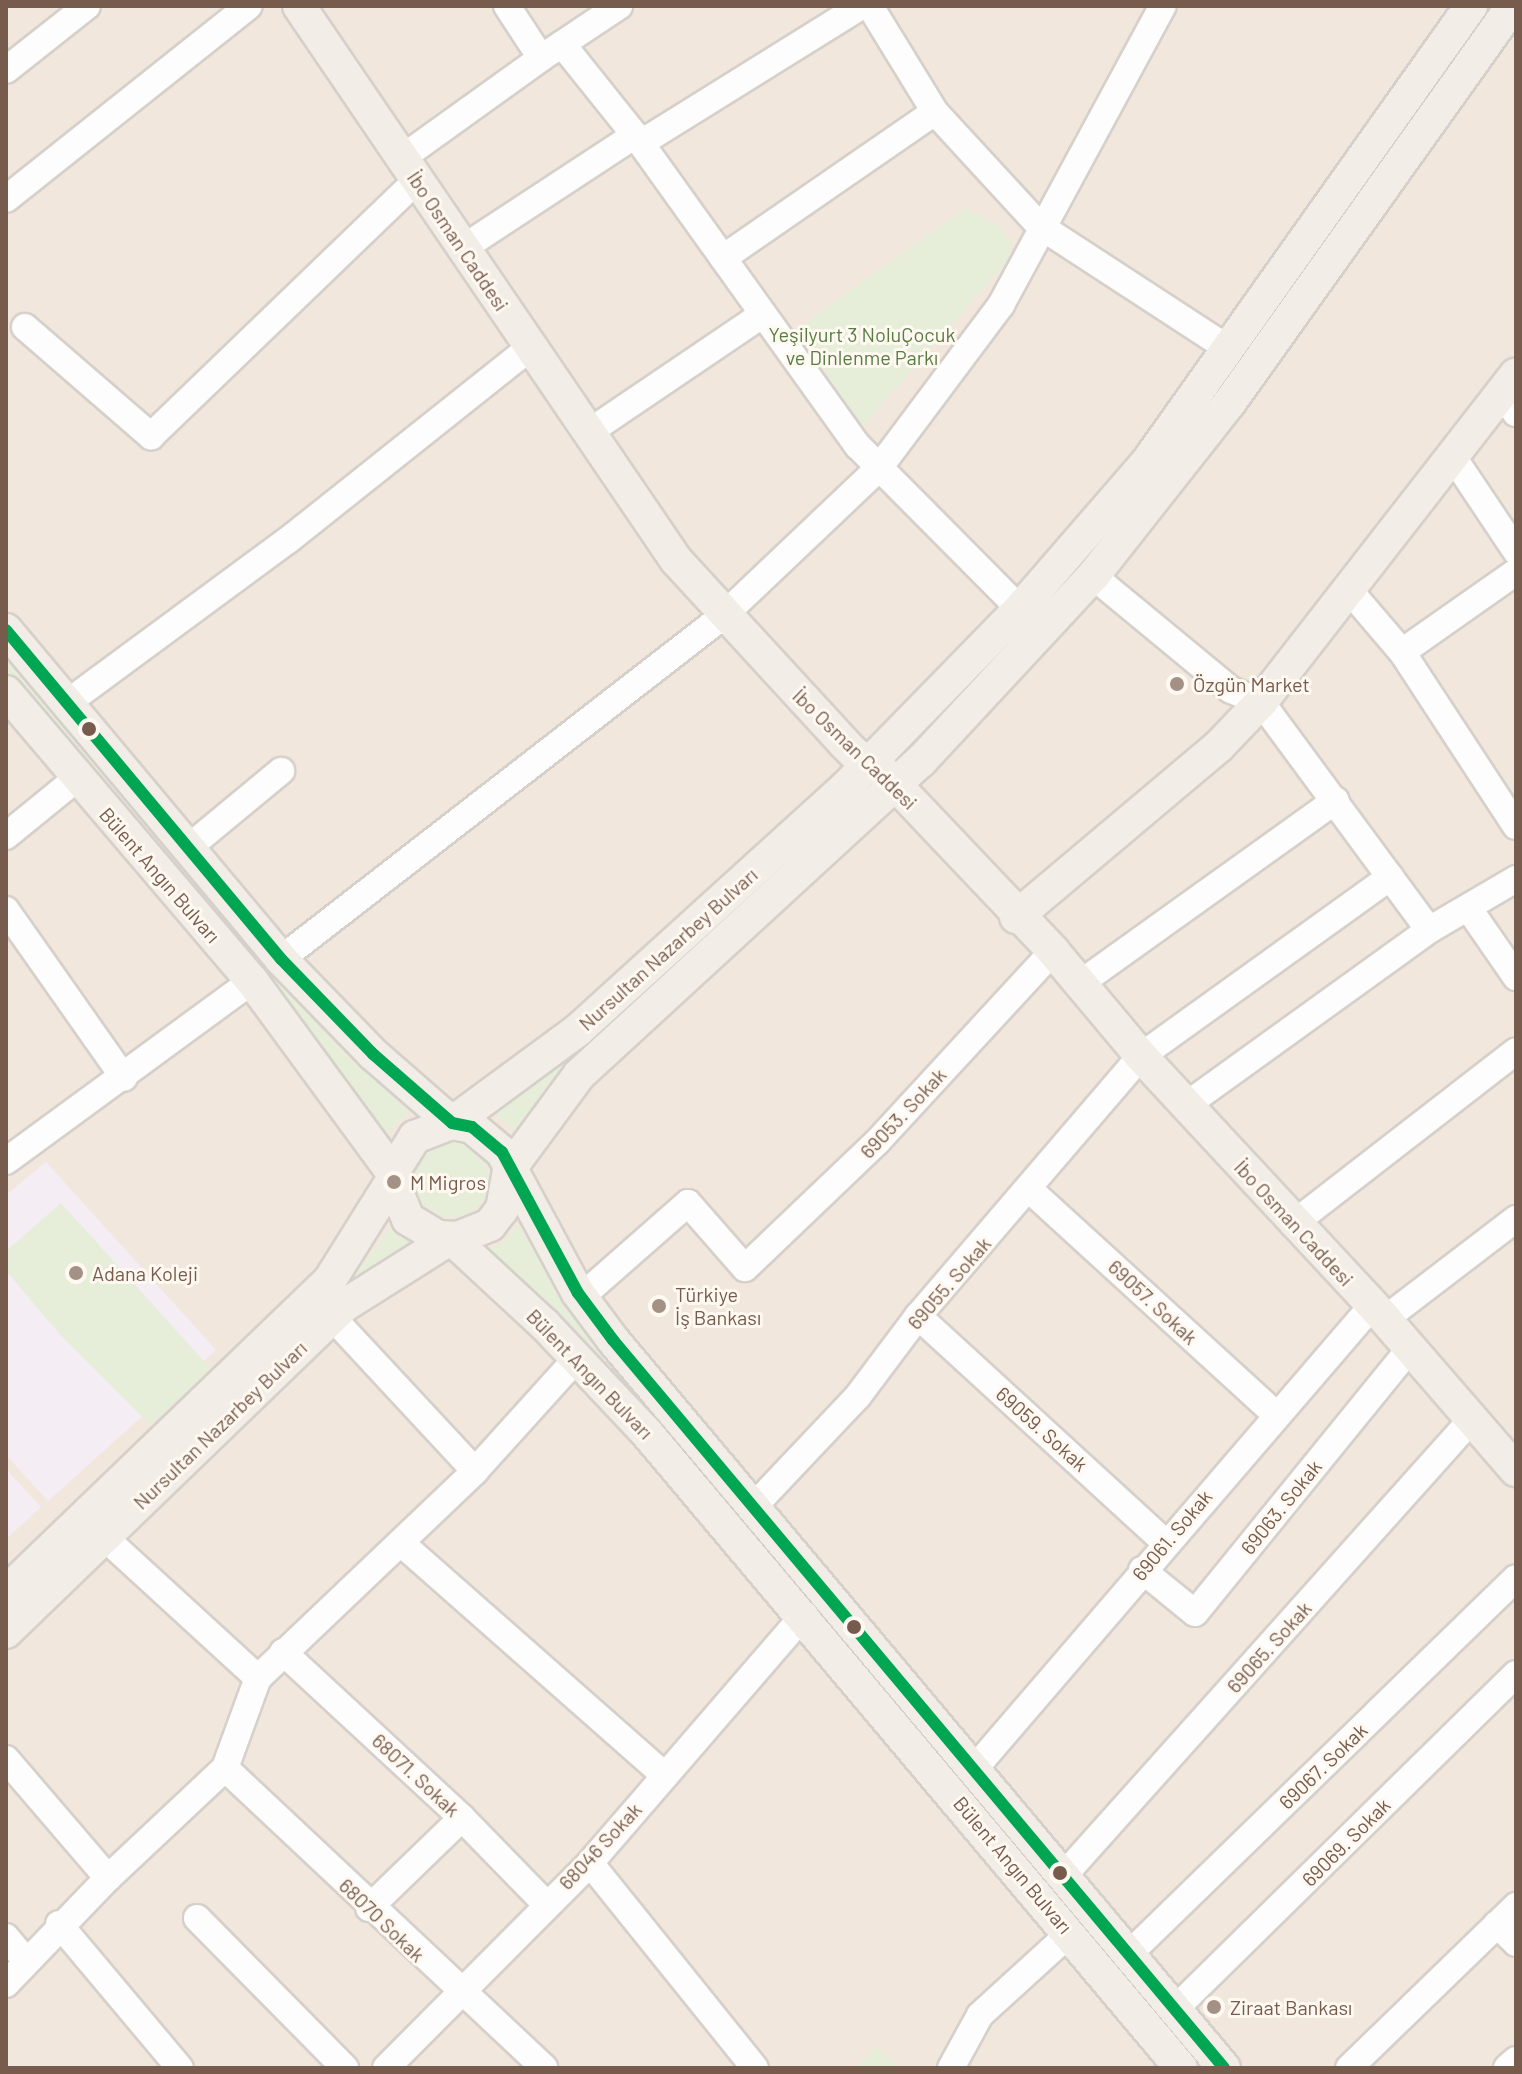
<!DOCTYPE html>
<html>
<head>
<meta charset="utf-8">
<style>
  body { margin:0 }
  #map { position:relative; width:1522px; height:2074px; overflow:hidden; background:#f8f4ef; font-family:Barlow,sans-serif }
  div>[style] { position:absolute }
  .residential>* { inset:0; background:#f1e7dd; transform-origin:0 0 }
  .education>* { inset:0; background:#f5edf4 }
  .green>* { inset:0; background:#e6eeda }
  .round { border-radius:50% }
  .roads { filter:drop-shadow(2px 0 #d6d0ca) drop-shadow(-2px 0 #d6d0ca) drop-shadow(0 2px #d6d0ca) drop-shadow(0 -2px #d6d0ca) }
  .minor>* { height:26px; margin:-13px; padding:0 13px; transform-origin:13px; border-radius:13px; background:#fefdfd }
  .major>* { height:32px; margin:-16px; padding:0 16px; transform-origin:16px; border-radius:16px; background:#f2eee7 }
  .bus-1>* { height:12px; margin:-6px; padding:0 6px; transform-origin:6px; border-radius:6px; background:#00a651 }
  .dots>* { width:22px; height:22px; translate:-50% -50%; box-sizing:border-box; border:4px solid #fff9f1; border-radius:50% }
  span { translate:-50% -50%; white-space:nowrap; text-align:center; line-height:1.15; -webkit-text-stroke:6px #fff9f1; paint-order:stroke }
  .street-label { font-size:20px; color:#775c4e }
  .park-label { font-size:20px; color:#577d45 }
  .poi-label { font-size:20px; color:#775c4e }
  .left { translate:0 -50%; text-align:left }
  .frame { position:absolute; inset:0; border:8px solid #775c4e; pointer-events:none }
</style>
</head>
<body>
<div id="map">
  <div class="residential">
    <div style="left:6px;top:6px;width:1510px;height:2062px"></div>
  </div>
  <div class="education">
    <div style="clip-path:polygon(46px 1162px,216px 1350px,48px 1501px,6px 1455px,6px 1195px)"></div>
    <div style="clip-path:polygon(6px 1469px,41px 1507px,6px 1539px)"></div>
  </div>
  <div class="green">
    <div style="clip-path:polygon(965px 208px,1000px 227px,1012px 243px,1007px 261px,859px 430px,788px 335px)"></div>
    <div style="clip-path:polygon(6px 656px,288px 993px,350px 1059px,414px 1106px,384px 1138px,282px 999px,6px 668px)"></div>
    <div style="clip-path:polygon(856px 795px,860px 799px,570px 1064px,516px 1133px,493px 1113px,564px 1057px)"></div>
    <div class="round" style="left:415px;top:1143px;width:74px;height:74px"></div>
    <div style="clip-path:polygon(61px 1203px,212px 1370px,150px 1425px,63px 1338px,6px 1271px,6px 1251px)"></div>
    <div style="clip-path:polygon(393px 1225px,403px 1238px,420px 1244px,6px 1616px,6px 1607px,343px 1290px)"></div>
    <div style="clip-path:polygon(519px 1225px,576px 1314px,1208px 2068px,1201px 2068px,760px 1538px,605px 1362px,568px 1321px,484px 1252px,503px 1242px)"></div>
    <div style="clip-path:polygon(876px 2046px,901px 2068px,856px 2068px)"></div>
  </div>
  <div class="roads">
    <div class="minor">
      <div style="left:507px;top:6px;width:62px;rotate:56.8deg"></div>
      <div style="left:541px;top:58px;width:94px;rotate:-33.7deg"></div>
      <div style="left:870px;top:6px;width:124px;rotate:58.5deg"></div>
      <div style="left:935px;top:112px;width:155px;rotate:47.4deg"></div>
      <div style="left:1040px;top:226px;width:225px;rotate:33.1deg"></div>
      <div style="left:562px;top:44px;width:117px;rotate:51.3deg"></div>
      <div style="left:635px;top:135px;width:383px;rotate:54.4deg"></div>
      <div style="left:858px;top:446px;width:230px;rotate:45.2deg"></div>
      <div style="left:6px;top:70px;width:103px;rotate:-38.3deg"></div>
      <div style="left:641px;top:143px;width:259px;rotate:-31.9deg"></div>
      <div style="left:402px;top:158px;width:171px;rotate:-35.7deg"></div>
      <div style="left:6px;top:199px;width:310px;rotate:-38.5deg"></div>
      <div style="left:463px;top:248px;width:206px;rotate:-33.3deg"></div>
      <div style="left:723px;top:258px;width:257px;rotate:-34.6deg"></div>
      <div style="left:25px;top:327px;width:167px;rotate:40.9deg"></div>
      <div style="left:151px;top:436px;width:369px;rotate:-43.9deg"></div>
      <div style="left:1502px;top:391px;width:26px;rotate:58deg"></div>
      <div style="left:589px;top:432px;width:210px;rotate:-34.1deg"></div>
      <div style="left:1451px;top:454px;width:117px;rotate:56.2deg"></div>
      <div style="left:1093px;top:576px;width:179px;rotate:39.6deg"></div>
      <div style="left:1231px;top:690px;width:32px;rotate:22deg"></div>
      <div style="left:1261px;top:702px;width:283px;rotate:53.6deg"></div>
      <div style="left:1349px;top:590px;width:82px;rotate:49.5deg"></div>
      <div style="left:1402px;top:652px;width:208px;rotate:56.8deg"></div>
      <div style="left:1402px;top:652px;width:139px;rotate:-35.1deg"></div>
      <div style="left:67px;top:703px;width:273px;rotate:-36.4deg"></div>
      <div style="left:287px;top:541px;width:312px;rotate:-38.5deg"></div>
      <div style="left:6px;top:836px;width:92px;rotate:-39.2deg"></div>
      <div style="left:188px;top:848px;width:121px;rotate:-39.6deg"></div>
      <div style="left:1469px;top:909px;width:83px;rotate:55.3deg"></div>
      <div style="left:6px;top:910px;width:205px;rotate:54.9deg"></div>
      <div style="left:281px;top:959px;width:559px;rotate:-37.81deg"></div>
      <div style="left:723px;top:616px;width:215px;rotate:-43.5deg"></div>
      <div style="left:879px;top:468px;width:204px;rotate:-53.2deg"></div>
      <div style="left:1001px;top:305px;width:340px;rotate:-61.6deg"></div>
      <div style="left:1082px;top:982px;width:312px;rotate:-35.6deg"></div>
      <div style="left:1185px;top:1106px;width:301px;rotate:-35.8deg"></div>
      <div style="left:1429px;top:930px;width:101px;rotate:-30.4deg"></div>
      <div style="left:6px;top:1161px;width:305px;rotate:-36.2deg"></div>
      <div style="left:1030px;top:1190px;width:332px;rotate:42.4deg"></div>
      <div style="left:1293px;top:1224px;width:282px;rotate:-37.8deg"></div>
      <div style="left:581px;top:1297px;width:142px;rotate:-41.3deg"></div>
      <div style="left:688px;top:1203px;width:86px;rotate:48.8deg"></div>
      <div style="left:745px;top:1268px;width:182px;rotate:-43.7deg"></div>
      <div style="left:877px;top:1142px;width:260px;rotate:-47.3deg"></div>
      <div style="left:918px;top:1316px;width:336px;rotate:42.5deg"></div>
      <div style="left:332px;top:1317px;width:210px;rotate:47.1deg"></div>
      <div style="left:1385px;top:1319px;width:165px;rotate:-37.4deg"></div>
      <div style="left:754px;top:1506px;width:151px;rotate:-46.6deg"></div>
      <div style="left:858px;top:1396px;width:100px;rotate:-53.1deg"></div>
      <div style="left:918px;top:1316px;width:343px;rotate:-49.4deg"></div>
      <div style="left:1141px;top:1056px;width:307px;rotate:-35.7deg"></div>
      <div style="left:104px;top:1537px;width:209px;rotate:42.5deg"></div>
      <div style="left:401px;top:1543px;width:352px;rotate:41.4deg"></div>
      <div style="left:1142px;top:1570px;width:68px;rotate:39.1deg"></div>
      <div style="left:1195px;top:1613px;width:341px;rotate:-50.9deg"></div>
      <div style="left:283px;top:1652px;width:244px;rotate:42.8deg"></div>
      <div style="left:462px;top:1818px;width:119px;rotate:45.7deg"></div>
      <div style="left:6px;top:1759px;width:157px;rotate:49.4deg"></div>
      <div style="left:108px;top:1878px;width:161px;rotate:-43.2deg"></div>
      <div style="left:225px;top:1768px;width:96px;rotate:-69.9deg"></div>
      <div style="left:258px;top:1678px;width:300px;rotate:-43.6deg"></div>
      <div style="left:475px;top:1471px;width:152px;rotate:-47.9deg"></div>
      <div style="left:225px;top:1768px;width:438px;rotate:43.2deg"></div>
      <div style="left:975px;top:1768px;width:609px;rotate:-49.33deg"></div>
      <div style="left:590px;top:1863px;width:263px;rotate:51.2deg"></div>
      <div style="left:1065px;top:1874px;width:610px;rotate:-48.19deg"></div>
      <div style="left:369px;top:1908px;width:129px;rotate:-44.1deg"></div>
      <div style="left:197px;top:1918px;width:211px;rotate:45.4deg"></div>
      <div style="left:59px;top:1924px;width:188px;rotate:50deg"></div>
      <div style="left:1497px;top:1924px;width:27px;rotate:45deg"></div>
      <div style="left:6px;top:1937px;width:31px;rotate:50deg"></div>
      <div style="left:1130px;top:1953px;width:538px;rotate:-44.17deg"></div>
      <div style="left:6px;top:1984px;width:147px;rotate:-46.1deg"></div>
      <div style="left:1175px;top:2009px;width:478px;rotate:-44.5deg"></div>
      <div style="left:386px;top:2068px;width:289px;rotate:-45.1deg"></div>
      <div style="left:590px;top:1863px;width:328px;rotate:-49.2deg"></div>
      <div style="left:951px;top:2068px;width:60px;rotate:-61.3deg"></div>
      <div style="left:980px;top:2015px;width:120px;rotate:-42.3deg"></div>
      <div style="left:1349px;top:2068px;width:233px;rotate:-44.1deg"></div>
      <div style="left:1507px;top:2068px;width:12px;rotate:-42deg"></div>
    </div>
    <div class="major">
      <div style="left:299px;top:6px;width:670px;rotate:55.76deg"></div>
      <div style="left:676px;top:560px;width:248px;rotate:47.4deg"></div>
      <div style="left:844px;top:743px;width:18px;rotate:45deg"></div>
      <div style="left:857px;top:756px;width:17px;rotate:17deg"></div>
      <div style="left:873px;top:761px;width:262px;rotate:46.5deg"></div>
      <div style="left:1053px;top:951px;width:137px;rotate:50deg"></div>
      <div style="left:1141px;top:1056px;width:359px;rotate:47.1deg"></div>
      <div style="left:1385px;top:1319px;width:200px;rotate:49.1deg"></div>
      <div style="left:6px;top:630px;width:429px;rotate:50.1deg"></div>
      <div style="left:281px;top:959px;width:132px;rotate:45.9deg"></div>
      <div style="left:373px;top:1054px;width:105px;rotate:41.1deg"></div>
      <div style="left:452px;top:1123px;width:20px;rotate:11deg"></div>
      <div style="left:472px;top:1127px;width:39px;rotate:40deg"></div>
      <div style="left:502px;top:1152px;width:160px;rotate:61.7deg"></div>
      <div style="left:578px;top:1293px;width:59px;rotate:53.3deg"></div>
      <div style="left:613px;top:1340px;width:950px;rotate:49.99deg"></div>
      <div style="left:6px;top:692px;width:380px;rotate:49.6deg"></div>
      <div style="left:252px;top:981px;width:242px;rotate:53.7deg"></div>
      <div style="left:1016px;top:917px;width:265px;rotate:-40.1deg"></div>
      <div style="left:1219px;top:746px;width:61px;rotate:-46.3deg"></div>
      <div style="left:1261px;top:702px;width:415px;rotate:-52.1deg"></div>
      <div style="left:509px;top:1170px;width:40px;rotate:100deg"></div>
      <div style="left:502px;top:1209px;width:20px;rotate:127deg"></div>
      <div style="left:490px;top:1225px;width:35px;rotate:158deg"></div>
      <div style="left:457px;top:1238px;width:19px;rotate:-177deg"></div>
      <div style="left:438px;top:1237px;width:35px;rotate:-149deg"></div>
      <div style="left:408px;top:1219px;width:37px;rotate:-112deg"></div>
      <div style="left:394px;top:1185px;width:18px;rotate:-84deg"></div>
      <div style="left:396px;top:1167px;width:36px;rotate:-58deg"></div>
      <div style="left:415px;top:1137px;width:40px;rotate:-21deg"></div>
      <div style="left:452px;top:1123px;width:157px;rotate:-36.4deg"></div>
      <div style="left:578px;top:1030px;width:362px;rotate:-42.2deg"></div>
      <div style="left:846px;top:787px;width:249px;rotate:-45.7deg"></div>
      <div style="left:1020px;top:609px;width:196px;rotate:-49.1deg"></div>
      <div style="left:1148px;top:461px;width:558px;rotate:-54.63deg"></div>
      <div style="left:509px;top:1170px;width:118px;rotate:-53.6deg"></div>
      <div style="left:579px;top:1075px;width:464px;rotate:-42.6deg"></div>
      <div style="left:921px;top:761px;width:253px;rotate:-47.1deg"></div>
      <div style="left:1093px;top:576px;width:221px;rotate:-51.8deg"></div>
      <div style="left:1230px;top:402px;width:486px;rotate:-54.5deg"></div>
      <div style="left:451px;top:1238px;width:128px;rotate:42.8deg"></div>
      <div style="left:545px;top:1325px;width:147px;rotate:46.7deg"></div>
      <div style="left:646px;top:1432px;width:831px;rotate:49.93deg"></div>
      <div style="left:6px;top:1592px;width:450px;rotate:-43.9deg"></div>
      <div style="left:330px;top:1280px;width:123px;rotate:-58deg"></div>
      <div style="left:6px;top:1632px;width:471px;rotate:-44deg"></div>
      <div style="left:345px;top:1305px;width:125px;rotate:-32.3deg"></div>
    </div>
  </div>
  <div class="bus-1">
    <div style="left:6px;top:630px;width:429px;rotate:50.1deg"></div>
    <div style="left:281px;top:959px;width:132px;rotate:45.9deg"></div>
    <div style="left:373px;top:1054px;width:105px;rotate:41.1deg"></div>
    <div style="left:452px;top:1123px;width:20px;rotate:11deg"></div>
    <div style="left:472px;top:1127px;width:39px;rotate:40deg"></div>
    <div style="left:502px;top:1152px;width:160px;rotate:61.7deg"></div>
    <div style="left:578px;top:1293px;width:59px;rotate:53.3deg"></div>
    <div style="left:613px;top:1340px;width:950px;rotate:49.99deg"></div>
  </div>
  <div class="dots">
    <div style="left:1177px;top:684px;background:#a49186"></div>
    <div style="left:89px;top:729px;background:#775c4e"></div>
    <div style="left:394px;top:1182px;background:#a49186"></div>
    <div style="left:76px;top:1273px;background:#a49186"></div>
    <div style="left:659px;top:1306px;background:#a49186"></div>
    <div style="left:854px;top:1627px;background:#775c4e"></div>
    <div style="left:1060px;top:1873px;background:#775c4e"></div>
    <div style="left:1214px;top:2007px;background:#a49186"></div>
  </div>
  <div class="street-label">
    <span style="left:458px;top:241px;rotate:56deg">İbo Osman Caddesi</span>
    <span style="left:855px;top:749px;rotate:44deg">İbo Osman Caddesi</span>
    <span style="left:160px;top:875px;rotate:49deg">Bülent Angın Bulvarı</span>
    <span style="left:668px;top:949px;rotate:-42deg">Nursultan Nazarbey Bulvarı</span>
    <span style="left:903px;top:1113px;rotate:-47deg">69053. Sokak</span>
    <span style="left:1294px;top:1223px;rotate:47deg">İbo Osman Caddesi</span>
    <span style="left:949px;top:1283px;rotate:-49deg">69055. Sokak</span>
    <span style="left:1153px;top:1302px;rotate:43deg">69057. Sokak</span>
    <span style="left:590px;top:1374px;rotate:46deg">Bülent Angın Bulvarı</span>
    <span style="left:220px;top:1425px;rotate:-44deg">Nursultan Nazarbey Bulvarı</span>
    <span style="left:1042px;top:1429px;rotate:42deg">69059. Sokak</span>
    <span style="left:1281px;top:1507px;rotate:-51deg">69063. Sokak</span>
    <span style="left:1172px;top:1535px;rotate:-50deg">69061. Sokak</span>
    <span style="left:1269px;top:1647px;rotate:-48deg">69065. Sokak</span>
    <span style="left:1323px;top:1766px;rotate:-44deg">69067. Sokak</span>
    <span style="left:416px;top:1775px;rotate:43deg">68071. Sokak</span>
    <span style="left:1346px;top:1842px;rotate:-45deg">69069. Sokak</span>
    <span style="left:600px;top:1846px;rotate:-47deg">68046 Sokak</span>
    <span style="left:1013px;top:1865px;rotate:50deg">Bülent Angın Bulvarı</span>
    <span style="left:382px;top:1920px;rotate:44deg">68070 Sokak</span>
  </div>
  <div class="park-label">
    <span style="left:862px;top:346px">Yeşilyurt 3 NoluÇocuk<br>ve Dinlenme Parkı</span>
  </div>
  <div class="poi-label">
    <span class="left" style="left:1193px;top:684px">Özgün Market</span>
    <span class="left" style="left:410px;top:1182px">M Migros</span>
    <span class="left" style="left:92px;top:1273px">Adana Koleji</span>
    <span class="left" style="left:675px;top:1306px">Türkiye<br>İş Bankası</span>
    <span class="left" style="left:1230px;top:2007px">Ziraat Bankası</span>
  </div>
  <div class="frame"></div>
</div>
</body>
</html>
